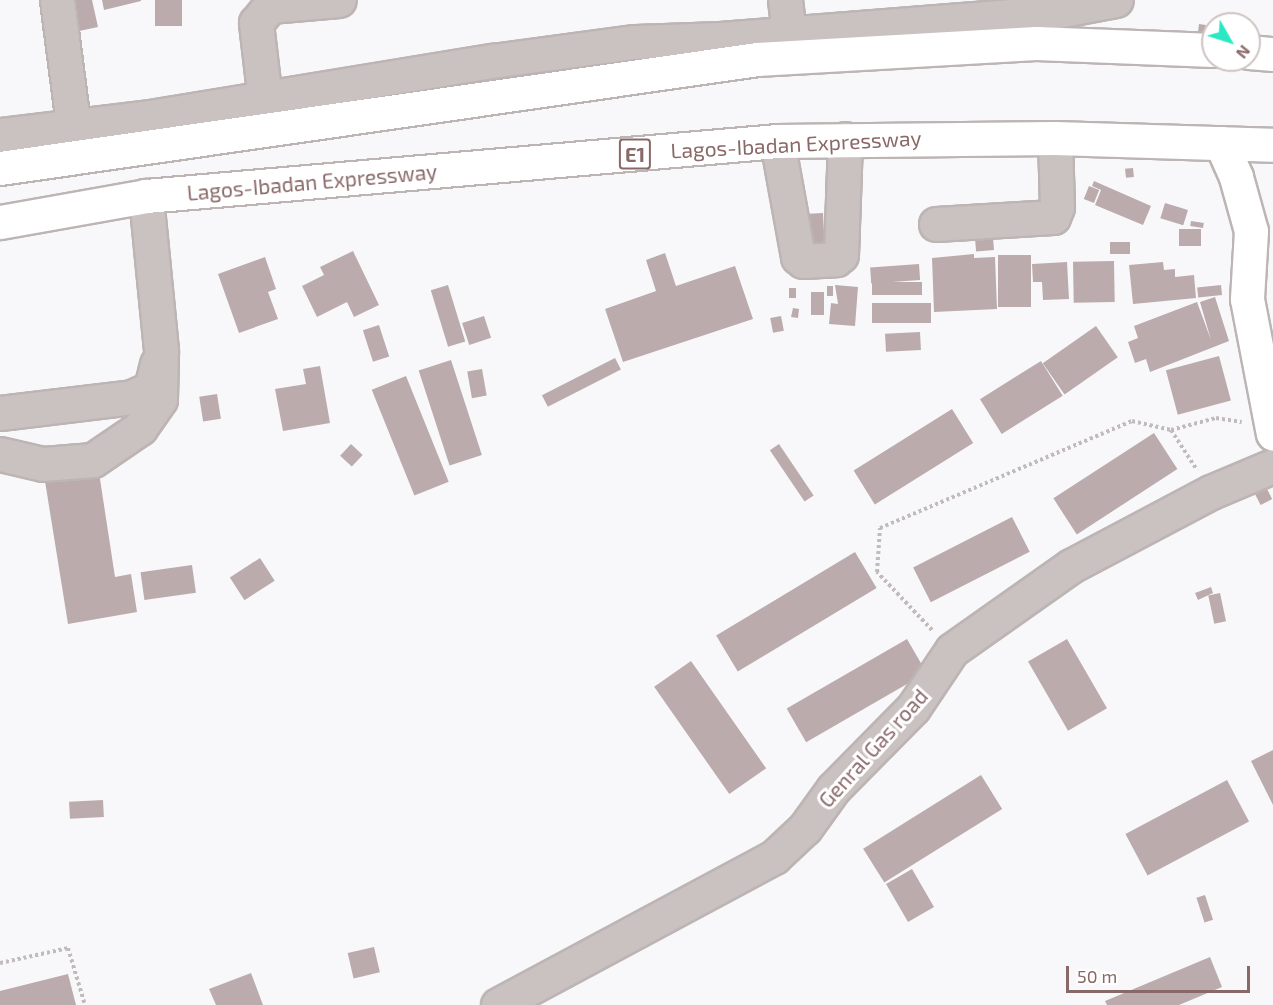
<!DOCTYPE html>
<html>
<head>
<meta charset="utf-8">
<style>
  body { margin:0 }
  #map { position:relative; width:1273px; height:1005px; overflow:hidden; background:#f8f8fa; font-family:"Exo 2",sans-serif }
  div>[style] { position:absolute }
  .building>* { inset:0; background:#bbabac; transform-origin:0 0 }
  .path>* { height:4px; margin-top:-2px; transform-origin:0; background:repeating-linear-gradient(90deg,#c2bbbb 0 3px,transparent 0 6px) }
  .roads { filter:drop-shadow(2px 0 #bdb4b4) drop-shadow(-2px 0 #bdb4b4) drop-shadow(0 2px #bdb4b4) drop-shadow(0 -2px #bdb4b4) }
  .minor>* { height:33px; margin:-16.5px; padding:0 16.5px; transform-origin:16.5px; border-radius:16.5px; background:#cac1c1 }
  .highway>* { height:33px; margin:-16.5px; padding:0 16.5px; transform-origin:16.5px; border-radius:16.5px; background:#fff }
  span { translate:-50% -50%; white-space:nowrap; text-align:center; line-height:1.15; -webkit-text-stroke:6px #fff; paint-order:stroke }
  .shield-label span { padding:2px 4px; background:#fff; border:2px solid; border-radius:4px; -webkit-text-stroke-width:0 }
  .shield-label { font-size:20px; color:#896968; font-weight:700 }
  .street-label { font-size:21px; color:#896968 }
  .north { position:absolute; left:1201px; top:12px; width:60px; height:60px; box-sizing:border-box; background:#fff; border:2px solid #d0c3c3; border-radius:50%; rotate:129deg; font-size:16px; font-weight:700; line-height:24px; text-align:center; color:#896968 }
  .north::after { content:''; display:block; margin:auto; width:21px; height:27px; background:#29e8c3; clip-path:polygon(50% 0,100% 100%,50% 72%,0 100%) }
  .scale { position:absolute; left:1066px; top:966px; width:184px; height:27px; box-sizing:border-box; border:3px solid #896968; border-top:0; padding-left:8px; font-size:18px; line-height:21px; white-space:nowrap; color:#896968; -webkit-text-stroke:4px #fff; paint-order:stroke }
</style>
</head>
<body>
<div id="map">
  <div class="building">
    <div style="clip-path:polygon(42px 0,92px 0,98px 27px,65px 34px)"></div>
    <div style="clip-path:polygon(102px 0,141px 0,141px 1px,104px 10px)"></div>
    <div style="left:155px;top:0;width:27px;height:26px"></div>
    <div style="clip-path:polygon(1199px 24px,1206px 25px,1204px 34px,1198px 32px)"></div>
    <div style="left:1133px;top:168px;width:9px;height:8px;rotate:84deg"></div>
    <div style="clip-path:polygon(1094px 181px,1151px 206px,1143px 225px,1095px 205px,1101px 190px,1092px 186px)"></div>
    <div style="left:1089px;top:186px;width:11px;height:14px;rotate:22deg"></div>
    <div style="left:1165px;top:203px;width:24px;height:16px;rotate:17deg"></div>
    <div style="left:823px;top:213px;width:34px;height:19px;rotate:87deg"></div>
    <div style="left:1191px;top:221px;width:13px;height:5px;rotate:9deg"></div>
    <div style="left:1179px;top:229px;width:22px;height:17px"></div>
    <div style="left:993px;top:238px;width:12px;height:18px;rotate:85deg"></div>
    <div style="left:1110px;top:242px;width:20px;height:12px"></div>
    <div style="clip-path:polygon(353px 251px,379px 305px,354px 317px,347px 302px,317px 317px,302px 286px,324px 275px,320px 267px)"></div>
    <div style="clip-path:polygon(665px 253px,676px 286px,735px 266px,753px 319px,623px 362px,605px 309px,656px 291px,646px 260px)"></div>
    <div style="clip-path:polygon(974px 254px,974px 258px,995px 257px,997px 309px,934px 312px,932px 258px)"></div>
    <div style="left:998px;top:255px;width:33px;height:52px"></div>
    <div style="clip-path:polygon(265px 257px,276px 289px,268px 292px,278px 319px,239px 333px,218px 274px)"></div>
    <div style="left:1114px;top:261px;width:41px;height:41px;rotate:89deg"></div>
    <div style="clip-path:polygon(1067px 262px,1069px 299px,1043px 300px,1042px 282px,1033px 282px,1032px 264px)"></div>
    <div style="clip-path:polygon(1163px 262px,1164px 270px,1175px 269px,1175px 277px,1194px 275px,1196px 298px,1133px 304px,1129px 265px)"></div>
    <div style="left:919px;top:264px;width:16px;height:49px;rotate:86deg"></div>
    <div style="left:922px;top:282px;width:13px;height:50px;rotate:90deg"></div>
    <div style="left:448px;top:285px;width:59px;height:18px;rotate:73deg"></div>
    <div style="clip-path:polygon(835px 285px,858px 287px,855px 326px,829px 324px,831px 303px,838px 304px)"></div>
    <div style="left:1221px;top:285px;width:10px;height:24px;rotate:84deg"></div>
    <div style="left:827px;top:286px;width:6px;height:10px"></div>
    <div style="left:796px;top:288px;width:10px;height:7px;rotate:90deg"></div>
    <div style="left:811px;top:292px;width:13px;height:23px"></div>
    <div style="clip-path:polygon(1215px 297px,1229px 341px,1150px 372px,1146px 359px,1135px 363px,1128px 342px,1138px 338px,1134px 326px,1197px 302px,1211px 340px,1200px 302px)"></div>
    <div style="left:931px;top:303px;width:20px;height:59px;rotate:90deg"></div>
    <div style="clip-path:polygon(793px 308px,799px 309px,798px 318px,791px 317px)"></div>
    <div style="left:484px;top:316px;width:23px;height:23px;rotate:72deg"></div>
    <div style="left:781px;top:316px;width:15px;height:11px;rotate:79deg"></div>
    <div style="left:379px;top:325px;width:33px;height:17px;rotate:72deg"></div>
    <div style="left:1096px;top:326px;width:38px;height:65px;rotate:55deg"></div>
    <div style="left:920px;top:332px;width:18px;height:35px;rotate:87deg"></div>
    <div style="left:1219px;top:356px;width:46px;height:55px;rotate:75deg"></div>
    <div style="left:615px;top:358px;width:13px;height:82px;rotate:63deg"></div>
    <div style="left:451px;top:360px;width:100px;height:34px;rotate:72deg"></div>
    <div style="left:1041px;top:361px;width:41px;height:72px;rotate:58deg"></div>
    <div style="clip-path:polygon(320px 366px,330px 423px,283px 431px,275px 389px,306px 384px,303px 369px)"></div>
    <div style="left:482px;top:369px;width:27px;height:15px;rotate:80deg"></div>
    <div style="left:406px;top:376px;width:114px;height:37px;rotate:68deg"></div>
    <div style="left:217px;top:394px;width:25px;height:18px;rotate:81deg"></div>
    <div style="left:952px;top:409px;width:40px;height:116px;rotate:58deg"></div>
    <div style="left:1154px;top:433px;width:43px;height:120px;rotate:57deg"></div>
    <div style="left:351px;top:444px;width:16px;height:16px;rotate:43deg"></div>
    <div style="left:779px;top:444px;width:62px;height:11px;rotate:56deg"></div>
    <div style="clip-path:polygon(98px 466px,115px 577px,131px 574px,137px 612px,68px 624px,44px 475px)"></div>
    <div style="left:1264px;top:483px;width:18px;height:13px;rotate:63deg"></div>
    <div style="left:1012px;top:517px;width:39px;height:111px;rotate:63deg"></div>
    <div style="left:855px;top:552px;width:42px;height:162px;rotate:59deg"></div>
    <div style="left:260px;top:558px;width:27px;height:36px;rotate:57deg"></div>
    <div style="left:192px;top:565px;width:28px;height:52px;rotate:82deg"></div>
    <div style="clip-path:polygon(1211px 587px,1213px 593px,1198px 600px,1195px 593px)"></div>
    <div style="left:1220px;top:593px;width:29px;height:12px;rotate:78deg"></div>
    <div style="left:907px;top:639px;width:39px;height:139px;rotate:60deg"></div>
    <div style="left:1067px;top:639px;width:80px;height:45px;rotate:60deg"></div>
    <div style="left:691px;top:661px;width:131px;height:45px;rotate:55deg"></div>
    <div style="clip-path:polygon(1273px 750px,1273px 805px,1251px 761px)"></div>
    <div style="left:981px;top:775px;width:40px;height:139px;rotate:58deg"></div>
    <div style="left:1227px;top:780px;width:47px;height:115px;rotate:62deg"></div>
    <div style="left:103px;top:800px;width:17px;height:34px;rotate:87deg"></div>
    <div style="left:912px;top:869px;width:44px;height:30px;rotate:60deg"></div>
    <div style="left:1205px;top:895px;width:26px;height:9px;rotate:72deg"></div>
    <div style="left:374px;top:947px;width:26px;height:27px;rotate:77deg"></div>
    <div style="clip-path:polygon(1210px 957px,1222px 987px,1179px 1005px,1107px 1005px,1105px 1001px)"></div>
    <div style="clip-path:polygon(251px 973px,263px 1005px,216px 1005px,209px 989px)"></div>
    <div style="clip-path:polygon(68px 974px,76px 1005px,0 1005px,0 991px)"></div>
  </div>
  <div class="path">
    <div style="left:1171px;top:430px;width:48px;rotate:57deg"></div>
    <div style="left:932px;top:630px;width:80px;rotate:-133.5deg"></div>
    <div style="left:877px;top:572px;width:44px;rotate:-86.1deg"></div>
    <div style="left:880px;top:528px;width:274px;rotate:-23deg"></div>
    <div style="left:1132px;top:421px;width:40px;rotate:13deg"></div>
    <div style="left:1171px;top:430px;width:47px;rotate:-14.9deg"></div>
    <div style="left:1216px;top:418px;width:26px;rotate:9deg"></div>
    <div style="left:0;top:963px;width:70px;rotate:-12.4deg"></div>
    <div style="left:68px;top:948px;width:59px;rotate:73.4deg"></div>
  </div>
  <div class="roads">
    <div class="minor">
      <div style="left:57px;top:0;width:125px;rotate:82.6deg"></div>
      <div style="left:785px;top:0;width:33px;rotate:83deg"></div>
      <div style="left:265px;top:100px;width:78px;rotate:-96.7deg"></div>
      <div style="left:256px;top:23px;width:22px;rotate:-51deg"></div>
      <div style="left:270px;top:6px;width:69px;rotate:-5deg"></div>
      <div style="left:0;top:135px;width:144px;rotate:-6.8deg"></div>
      <div style="left:143px;top:118px;width:354px;rotate:-9.3deg"></div>
      <div style="left:492px;top:61px;width:144px;rotate:-7.6deg"></div>
      <div style="left:635px;top:42px;width:85px;rotate:-2deg"></div>
      <div style="left:720px;top:39px;width:322px;rotate:-4.5deg"></div>
      <div style="left:1041px;top:14px;width:76px;rotate:-10.6deg"></div>
      <div style="left:777px;top:141px;width:118px;rotate:79.7deg"></div>
      <div style="left:798px;top:257px;width:6px;rotate:39deg"></div>
      <div style="left:803px;top:261px;width:33px;rotate:-3deg"></div>
      <div style="left:836px;top:259px;width:6px;rotate:-39deg"></div>
      <div style="left:841px;top:255px;width:116px;rotate:-88deg"></div>
      <div style="left:936px;top:224px;width:117px;rotate:-3.4deg"></div>
      <div style="left:1053px;top:217px;width:11px;rotate:-68deg"></div>
      <div style="left:1057px;top:207px;width:69px;rotate:-91.7deg"></div>
      <div style="left:0;top:413px;width:133px;rotate:-6.9deg"></div>
      <div style="left:132px;top:397px;width:21px;rotate:-25deg"></div>
      <div style="left:151px;top:388px;width:25px;rotate:-76deg"></div>
      <div style="left:0;top:454px;width:44px;rotate:13.1deg"></div>
      <div style="left:43px;top:464px;width:50px;rotate:-4.6deg"></div>
      <div style="left:93px;top:460px;width:57px;rotate:-34.2deg"></div>
      <div style="left:140px;top:428px;width:35px;rotate:-55deg"></div>
      <div style="left:160px;top:399px;width:49px;rotate:-88.8deg"></div>
      <div style="left:161px;top:350px;width:155px;rotate:-95.6deg"></div>
      <div style="left:498px;top:1005px;width:313px;rotate:-28.2deg"></div>
      <div style="left:774px;top:857px;width:42px;rotate:-43.1deg"></div>
      <div style="left:805px;top:828px;width:48px;rotate:-54.3deg"></div>
      <div style="left:833px;top:789px;width:114px;rotate:-45.4deg"></div>
      <div style="left:913px;top:708px;width:70px;rotate:-56.1deg"></div>
      <div style="left:952px;top:650px;width:146px;rotate:-35.2deg"></div>
      <div style="left:1071px;top:566px;width:158px;rotate:-27.9deg"></div>
      <div style="left:1211px;top:492px;width:67px;rotate:-22.8deg"></div>
    </div>
    <div class="highway">
      <div style="left:1249px;top:52px;width:24px;rotate:5deg"></div>
      <div style="left:1221px;top:143px;width:37px;rotate:66deg"></div>
      <div style="left:1236px;top:177px;width:56px;rotate:74.5deg"></div>
      <div style="left:1251px;top:231px;width:68px;rotate:93.4deg"></div>
      <div style="left:1247px;top:299px;width:137px;rotate:79.1deg"></div>
      <div style="left:0;top:168px;width:765px;rotate:-8.19deg"></div>
      <div style="left:757px;top:59px;width:279px;rotate:-3.3deg"></div>
      <div style="left:1036px;top:43px;width:177px;rotate:2.3deg"></div>
      <div style="left:0;top:222px;width:148px;rotate:-10.1deg"></div>
      <div style="left:146px;top:196px;width:633px;rotate:-4.98deg"></div>
      <div style="left:777px;top:141px;width:278px;rotate:-0.6deg"></div>
      <div style="left:1055px;top:138px;width:218px;rotate:1.8deg"></div>
    </div>
  </div>
  <div class="shield-label">
    <span style="left:635px;top:154px">E1</span>
  </div>
  <div class="street-label">
    <span style="left:796px;top:144px;rotate:-3deg">Lagos-Ibadan Expressway</span>
    <span style="left:312px;top:182px;rotate:-5deg">Lagos-Ibadan Expressway</span>
    <span style="left:873px;top:748px;rotate:-48deg">Genral Gas road</span>
  </div>
  <div class="north">N</div>
  <div class="scale">50 m</div>
</div>
</body>
</html>
